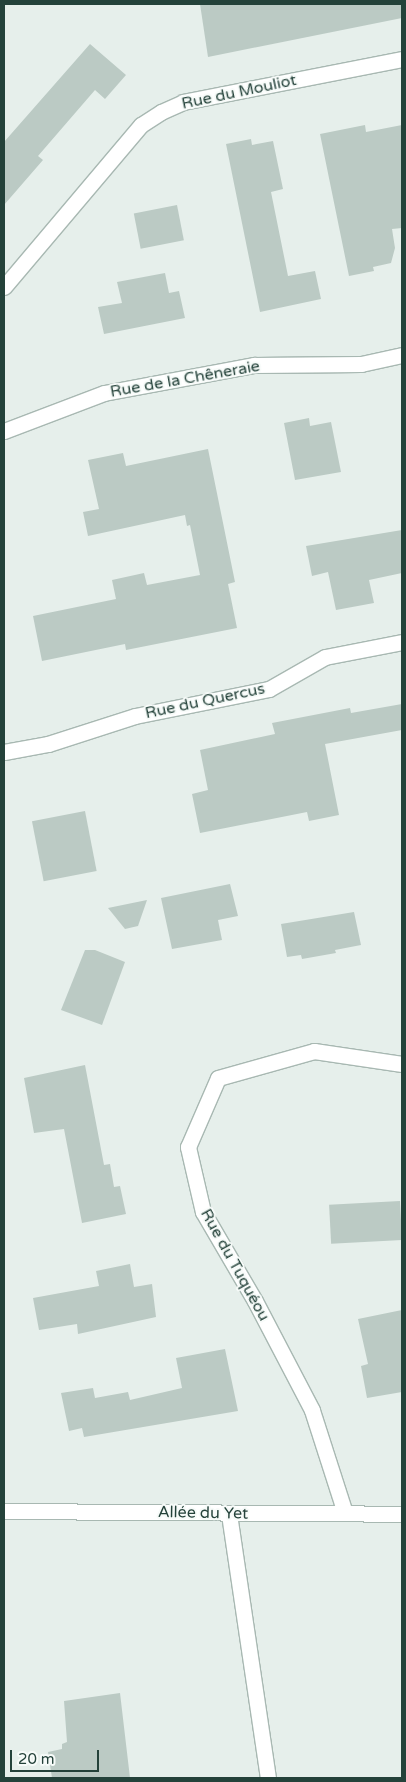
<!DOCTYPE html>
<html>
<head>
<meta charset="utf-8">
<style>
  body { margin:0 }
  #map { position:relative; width:406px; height:1782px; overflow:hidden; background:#e6efeb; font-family:"Varela Round",sans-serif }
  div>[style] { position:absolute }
  .building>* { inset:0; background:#bbcac4; transform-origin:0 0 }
  .roads { filter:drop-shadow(1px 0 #a8b8b2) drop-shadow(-1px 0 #a8b8b2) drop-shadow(0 1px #a8b8b2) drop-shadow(0 -1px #a8b8b2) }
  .service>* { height:15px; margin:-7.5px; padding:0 7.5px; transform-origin:7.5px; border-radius:7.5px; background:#fff }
  .minor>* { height:15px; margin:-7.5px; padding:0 7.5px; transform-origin:7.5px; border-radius:7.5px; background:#fff }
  span { translate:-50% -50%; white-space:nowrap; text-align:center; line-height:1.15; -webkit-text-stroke:4px #f7fbf9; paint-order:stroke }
  .street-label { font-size:16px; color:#24423a }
  .frame { position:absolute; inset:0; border:5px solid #24423a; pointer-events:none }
  .scale { position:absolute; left:10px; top:1750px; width:89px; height:22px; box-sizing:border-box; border:2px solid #24423a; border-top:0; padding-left:6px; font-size:15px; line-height:18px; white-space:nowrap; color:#24423a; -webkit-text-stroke:4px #f7fbf9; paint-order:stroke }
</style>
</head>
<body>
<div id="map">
  <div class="building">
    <div style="clip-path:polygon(200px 4px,402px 4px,402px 18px,208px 57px)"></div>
    <div style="clip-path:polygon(90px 44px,126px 75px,105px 99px,95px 90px,38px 156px,43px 160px,4px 205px,4px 142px)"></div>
    <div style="clip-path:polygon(365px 125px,366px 132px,402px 125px,402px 228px,392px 229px,395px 248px,391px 263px,373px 267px,374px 271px,349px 276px,320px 134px)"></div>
    <div style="clip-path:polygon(251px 139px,252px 145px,273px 141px,283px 189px,271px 192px,288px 276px,315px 271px,321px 299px,260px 312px,226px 144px)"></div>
    <div style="left:177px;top:205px;width:36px;height:44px;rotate:79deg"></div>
    <div style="clip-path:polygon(165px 273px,169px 293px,179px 291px,185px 318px,104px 334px,98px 307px,122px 303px,117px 282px)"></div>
    <div style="clip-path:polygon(309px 418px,310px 426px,331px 422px,341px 472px,295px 480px,284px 423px)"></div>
    <div style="clip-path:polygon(208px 449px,235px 582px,228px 584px,237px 628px,126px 650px,125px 644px,42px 661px,33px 616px,116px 599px,112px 580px,144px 573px,147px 585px,200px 575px,190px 525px,187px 526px,185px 515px,88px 536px,83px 512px,99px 509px,88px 460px,123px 453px,126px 466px)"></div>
    <div style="clip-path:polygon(402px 530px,402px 573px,369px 580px,374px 603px,336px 610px,328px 572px,312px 576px,306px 546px)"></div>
    <div style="clip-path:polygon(402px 704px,402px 730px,325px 744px,339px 815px,309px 821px,307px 812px,200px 833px,192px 794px,208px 790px,200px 750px,275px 734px,272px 723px,350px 708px,351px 713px)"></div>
    <div style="left:85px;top:811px;width:61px;height:54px;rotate:79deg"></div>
    <div style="clip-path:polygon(230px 884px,238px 916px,218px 920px,222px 940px,172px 949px,161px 898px)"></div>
    <div style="clip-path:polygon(147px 900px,138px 926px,125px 929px,108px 908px)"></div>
    <div style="clip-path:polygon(354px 912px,361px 945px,335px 950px,336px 953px,302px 959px,301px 955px,287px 957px,281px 924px)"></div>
    <div style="clip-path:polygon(85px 950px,95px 950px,125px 962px,102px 1025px,61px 1010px)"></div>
    <div style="clip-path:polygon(85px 1065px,104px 1165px,110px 1164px,114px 1187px,120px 1186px,126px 1214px,82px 1223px,64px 1129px,34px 1133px,24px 1078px)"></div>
    <div style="left:400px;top:1201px;width:39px;height:71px;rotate:87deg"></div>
    <div style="clip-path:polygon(130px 1264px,134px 1287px,152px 1284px,156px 1317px,78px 1334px,77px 1324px,39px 1330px,33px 1298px,99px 1286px,96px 1271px)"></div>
    <div style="clip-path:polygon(402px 1310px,402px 1392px,367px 1398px,361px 1366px,368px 1364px,358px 1319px)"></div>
    <div style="clip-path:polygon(225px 1349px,238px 1411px,84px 1437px,82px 1428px,69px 1431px,61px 1393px,93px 1388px,95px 1398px,128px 1392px,130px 1400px,182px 1388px,176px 1358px)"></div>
    <div style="clip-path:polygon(120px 1693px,130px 1778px,52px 1778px,48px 1752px,62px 1749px,62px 1744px,67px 1742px,64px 1701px)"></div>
  </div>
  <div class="roads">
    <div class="service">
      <div style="left:229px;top:1514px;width:267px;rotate:81.6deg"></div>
    </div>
    <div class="minor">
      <div style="left:4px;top:287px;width:212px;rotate:-49.8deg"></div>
      <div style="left:141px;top:125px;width:24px;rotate:-33deg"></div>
      <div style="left:161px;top:112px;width:24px;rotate:-24deg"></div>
      <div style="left:183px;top:102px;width:223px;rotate:-11.1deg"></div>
      <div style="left:4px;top:431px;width:107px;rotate:-20.8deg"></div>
      <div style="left:104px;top:393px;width:153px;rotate:-10.6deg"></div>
      <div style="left:254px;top:365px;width:107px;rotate:-0.5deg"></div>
      <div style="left:361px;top:364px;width:42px;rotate:-12.4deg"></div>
      <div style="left:4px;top:752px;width:45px;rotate:-10.3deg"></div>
      <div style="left:48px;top:744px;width:91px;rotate:-17.8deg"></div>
      <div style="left:135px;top:716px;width:137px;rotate:-11.4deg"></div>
      <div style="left:269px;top:689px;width:64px;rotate:-29.7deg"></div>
      <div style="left:325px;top:657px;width:78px;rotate:-11deg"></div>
      <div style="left:4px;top:1511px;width:398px;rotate:0.4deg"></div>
      <div style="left:345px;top:1513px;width:108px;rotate:-107.8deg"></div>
      <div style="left:312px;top:1410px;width:123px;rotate:-117.6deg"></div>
      <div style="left:255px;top:1301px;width:103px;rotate:-120.3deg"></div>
      <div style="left:203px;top:1212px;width:67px;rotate:-103deg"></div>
      <div style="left:188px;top:1147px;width:75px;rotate:-66.5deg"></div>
      <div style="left:218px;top:1078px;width:100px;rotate:-15.7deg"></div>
      <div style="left:314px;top:1051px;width:89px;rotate:8.4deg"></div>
    </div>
  </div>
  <div class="street-label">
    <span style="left:239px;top:92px;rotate:-12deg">Rue du Mouliot</span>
    <span style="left:185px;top:379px;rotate:-10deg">Rue de la Chêneraie</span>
    <span style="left:205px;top:701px;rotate:-12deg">Rue du Quercus</span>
    <span style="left:235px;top:1265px;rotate:61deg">Rue du Tuquéou</span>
    <span style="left:203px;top:1513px;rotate:1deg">Allée du Yet</span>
  </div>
  <div class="frame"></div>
  <div class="scale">20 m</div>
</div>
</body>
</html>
